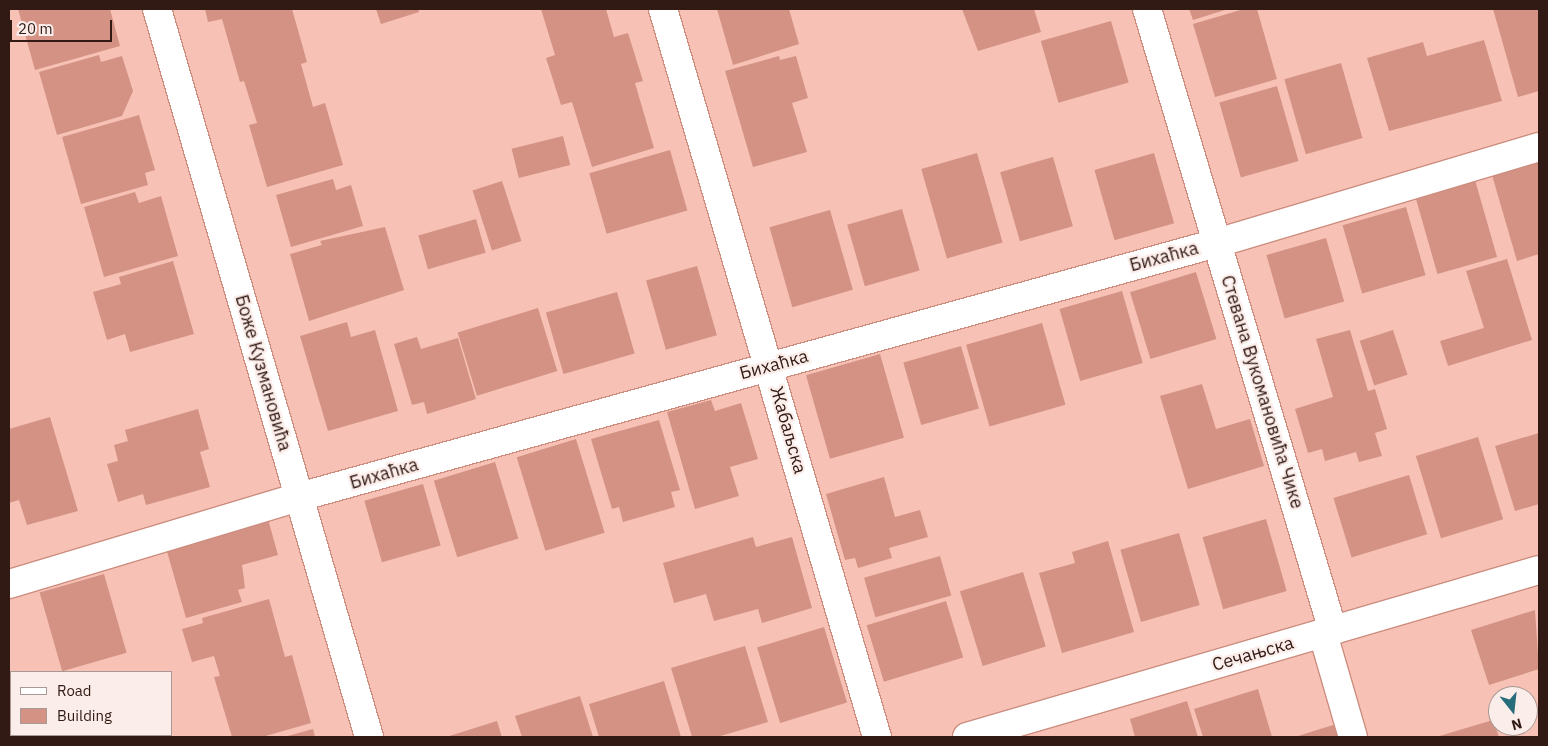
<!DOCTYPE html>
<html>
<head>
<meta charset="utf-8">
<style>
  body { margin:0 }
  #map { position:relative; width:1548px; height:746px; overflow:hidden; background:#f7c2b5; font-family:"IBM Plex Sans",sans-serif }
  div>[style] { position:absolute }
  .building>* { inset:0; background:#d39283; transform-origin:0 0 }
  .roads { filter:drop-shadow(1px 0 #cc8d7f) drop-shadow(-1px 0 #cc8d7f) drop-shadow(0 1px #cc8d7f) drop-shadow(0 -1px #cc8d7f) }
  .minor>* { height:28px; margin:-14px; padding:0 14px; transform-origin:14px; border-radius:14px; background:#fff }
  span { translate:-50% -50%; white-space:nowrap; text-align:center; line-height:1.15; -webkit-text-stroke:4.5px #fbedea; paint-order:stroke }
  .street-label { font-size:18px; color:#311914 }
  .frame { position:absolute; inset:0; border:10px solid #311914; pointer-events:none }
  .legend { position:absolute; left:10px; top:671px; width:162px; height:65px; box-sizing:border-box; background:#fbedea; border:1px solid #aa9894; margin:0; padding:6px 9px; list-style:none; font-size:15px; color:#311914 }
  .legend li { display:flex; align-items:center; gap:10px; height:25px }
  .legend b { width:25px; border:1px solid #aa9894 }
  .north { position:absolute; left:1488px; top:686px; width:50px; height:50px; box-sizing:border-box; background:#fbedea; border:1px solid #aa9894; border-radius:50%; rotate:164deg; font-size:14px; font-weight:700; line-height:20px; text-align:center; color:#311914 }
  .north::after { content:''; display:block; margin:auto; width:18px; height:22px; background:#266c7a; clip-path:polygon(50% 0,100% 100%,50% 72%,0 100%) }
  .scale { position:absolute; left:10px; top:20px; width:102px; height:22px; box-sizing:border-box; border:2px solid #311914; border-top:0; padding-left:6px; font-size:15px; line-height:18px; white-space:nowrap; color:#311914; -webkit-text-stroke:4px #fbedea; paint-order:stroke }
</style>
</head>
<body>
<div id="map">
  <div class="building">
    <div style="clip-path:polygon(18px 9px,110px 9px,120px 46px,35px 70px)"></div>
    <div style="clip-path:polygon(205px 9px,292px 9px,307px 62px,301px 64px,313px 107px,325px 103px,343px 165px,267px 187px,249px 125px,257px 123px,244px 81px,240px 82px,222px 19px,208px 22px)"></div>
    <div style="clip-path:polygon(376px 9px,418px 9px,419px 12px,381px 24px)"></div>
    <div style="clip-path:polygon(541px 9px,606px 9px,614px 37px,628px 33px,643px 81px,635px 83px,654px 148px,592px 167px,572px 102px,561px 105px,546px 58px,555px 55px)"></div>
    <div style="clip-path:polygon(717px 9px,789px 9px,799px 44px,733px 65px)"></div>
    <div style="clip-path:polygon(962px 9px,1034px 9px,1041px 32px,978px 51px)"></div>
    <div style="clip-path:polygon(1189px 9px,1228px 9px,1193px 20px)"></div>
    <div style="clip-path:polygon(1244px 9px,1257px 9px,1277px 79px,1215px 97px,1193px 24px)"></div>
    <div style="clip-path:polygon(1493px 9px,1539px 9px,1539px 91px,1518px 97px)"></div>
    <div style="left:1111px;top:21px;width:64px;height:73px;rotate:74deg"></div>
    <div style="clip-path:polygon(1484px 40px,1502px 101px,1389px 131px,1367px 58px,1423px 42px,1427px 56px)"></div>
    <div style="clip-path:polygon(99px 55px,101px 62px,122px 56px,133px 91px,122px 116px,57px 135px,39px 72px)"></div>
    <div style="clip-path:polygon(779px 56px,780px 60px,796px 56px,808px 98px,792px 103px,807px 152px,753px 167px,725px 71px)"></div>
    <div style="left:1341px;top:63px;width:78px;height:59px;rotate:74deg"></div>
    <div style="left:1277px;top:86px;width:78px;height:60px;rotate:74deg"></div>
    <div style="clip-path:polygon(139px 115px,155px 170px,145px 173px,148px 185px,81px 204px,62px 137px)"></div>
    <div style="left:563px;top:136px;width:30px;height:53px;rotate:76deg"></div>
    <div style="left:670px;top:150px;width:63px;height:84px;rotate:74deg"></div>
    <div style="left:977px;top:153px;width:93px;height:58px;rotate:74deg"></div>
    <div style="left:1154px;top:153px;width:73px;height:62px;rotate:74deg"></div>
    <div style="left:1053px;top:157px;width:72px;height:55px;rotate:74deg"></div>
    <div style="clip-path:polygon(1539px 161px,1539px 254px,1517px 261px,1492px 175px)"></div>
    <div style="clip-path:polygon(333px 179px,336px 190px,351px 185px,363px 226px,291px 247px,276px 195px)"></div>
    <div style="left:1475px;top:180px;width:80px;height:62px;rotate:74deg"></div>
    <div style="left:502px;top:181px;width:63px;height:31px;rotate:72deg"></div>
    <div style="clip-path:polygon(135px 192px,139px 203px,161px 196px,178px 256px,104px 277px,84px 207px)"></div>
    <div style="left:1406px;top:207px;width:71px;height:66px;rotate:74deg"></div>
    <div style="left:902px;top:209px;width:64px;height:57px;rotate:74deg"></div>
    <div style="left:830px;top:210px;width:83px;height:63px;rotate:74deg"></div>
    <div style="left:476px;top:219px;width:35px;height:60px;rotate:74deg"></div>
    <div style="clip-path:polygon(385px 227px,404px 290px,309px 321px,290px 254px,322px 245px,320px 241px)"></div>
    <div style="left:1326px;top:238px;width:66px;height:62px;rotate:74deg"></div>
    <div style="clip-path:polygon(1507px 259px,1532px 340px,1448px 366px,1440px 341px,1484px 328px,1466px 271px)"></div>
    <div style="clip-path:polygon(173px 261px,194px 334px,130px 352px,125px 334px,107px 340px,93px 292px,121px 284px,119px 277px)"></div>
    <div style="left:697px;top:266px;width:72px;height:53px;rotate:74deg"></div>
    <div style="left:1196px;top:272px;width:70px;height:69px;rotate:73deg"></div>
    <div style="left:1122px;top:291px;width:75px;height:65px;rotate:74deg"></div>
    <div style="left:617px;top:292px;width:64px;height:74px;rotate:74deg"></div>
    <div style="left:538px;top:308px;width:66px;height:84px;rotate:73deg"></div>
    <div style="clip-path:polygon(347px 322px,351px 337px,375px 330px,398px 411px,328px 431px,300px 336px)"></div>
    <div style="left:1042px;top:323px;width:85px;height:79px;rotate:74deg"></div>
    <div style="clip-path:polygon(1350px 330px,1368px 391px,1375px 389px,1387px 429px,1375px 433px,1382px 456px,1359px 462px,1356px 452px,1325px 461px,1322px 449px,1308px 453px,1295px 409px,1333px 397px,1316px 339px)"></div>
    <div style="left:1393px;top:330px;width:47px;height:35px;rotate:72deg"></div>
    <div style="clip-path:polygon(417px 337px,421px 349px,458px 338px,476px 399px,427px 414px,424px 402px,412px 405px,394px 344px)"></div>
    <div style="left:961px;top:346px;width:65px;height:60px;rotate:74deg"></div>
    <div style="left:880px;top:354px;width:87px;height:77px;rotate:74deg"></div>
    <div style="clip-path:polygon(1202px 384px,1216px 429px,1250px 419px,1264px 466px,1188px 489px,1160px 396px)"></div>
    <div style="clip-path:polygon(711px 400px,715px 411px,741px 403px,758px 459px,730px 467px,739px 496px,695px 509px,667px 412px)"></div>
    <div style="clip-path:polygon(198px 409px,209px 449px,200px 452px,210px 487px,146px 505px,143px 494px,118px 502px,107px 464px,118px 461px,114px 445px,128px 441px,125px 430px)"></div>
    <div style="clip-path:polygon(50px 417px,78px 511px,27px 525px,19px 500px,9px 503px,9px 429px)"></div>
    <div style="clip-path:polygon(659px 420px,680px 490px,671px 492px,675px 507px,623px 522px,619px 507px,612px 509px,591px 439px)"></div>
    <div style="clip-path:polygon(1539px 433px,1539px 504px,1515px 511px,1495px 446px)"></div>
    <div style="left:1478px;top:437px;width:86px;height:65px;rotate:73deg"></div>
    <div style="left:576px;top:439px;width:98px;height:62px;rotate:73deg"></div>
    <div style="left:495px;top:462px;width:80px;height:64px;rotate:73deg"></div>
    <div style="left:1409px;top:475px;width:62px;height:79px;rotate:73deg"></div>
    <div style="clip-path:polygon(884px 477px,895px 517px,920px 510px,928px 537px,889px 548px,892px 558px,858px 568px,855px 558px,845px 560px,826px 494px)"></div>
    <div style="left:423px;top:484px;width:64px;height:61px;rotate:74deg"></div>
    <div style="clip-path:polygon(268px 519px,278px 555px,242px 565px,245px 588px,238px 590px,242px 602px,186px 618px,166px 548px)"></div>
    <div style="left:1266px;top:519px;width:75px;height:66px;rotate:74deg"></div>
    <div style="left:1179px;top:533px;width:75px;height:61px;rotate:74deg"></div>
    <div style="clip-path:polygon(753px 537px,756px 547px,792px 537px,812px 608px,762px 623px,758px 609px,714px 621px,706px 594px,674px 603px,663px 563px)"></div>
    <div style="clip-path:polygon(1108px 541px,1134px 632px,1062px 653px,1039px 573px,1075px 563px,1072px 552px)"></div>
    <div style="left:940px;top:556px;width:41px;height:79px;rotate:74deg"></div>
    <div style="left:1023px;top:572px;width:78px;height:66px;rotate:73deg"></div>
    <div style="left:104px;top:574px;width:82px;height:67px;rotate:74deg"></div>
    <div style="clip-path:polygon(269px 599px,285px 657px,292px 655px,311px 723px,262px 737px,232px 737px,214px 677px,220px 676px,214px 656px,192px 662px,182px 629px,203px 623px,202px 618px)"></div>
    <div style="left:946px;top:601px;width:59px;height:83px;rotate:73deg"></div>
    <div style="clip-path:polygon(1535px 610px,1539px 669px,1489px 685px,1471px 630px)"></div>
    <div style="left:824px;top:627px;width:79px;height:70px;rotate:73deg"></div>
    <div style="clip-path:polygon(745px 646px,768px 722px,717px 737px,692px 737px,671px 668px)"></div>
    <div style="clip-path:polygon(664px 681px,681px 737px,599px 737px,589px 704px)"></div>
    <div style="clip-path:polygon(1258px 689px,1272px 737px,1203px 737px,1194px 709px)"></div>
    <div style="clip-path:polygon(580px 696px,593px 737px,522px 737px,515px 716px)"></div>
    <div style="clip-path:polygon(1187px 701px,1198px 737px,1135px 737px,1130px 719px)"></div>
    <div style="clip-path:polygon(1493px 720px,1499px 737px,1436px 737px)"></div>
    <div style="clip-path:polygon(497px 721px,502px 737px,446px 737px)"></div>
    <div style="clip-path:polygon(1340px 723px,1344px 737px,1295px 737px,1320px 729px)"></div>
    <div style="clip-path:polygon(313px 729px,315px 737px,284px 737px)"></div>
  </div>
  <div class="roads">
    <div class="minor">
      <div style="left:157px;top:9px;width:758px;rotate:73.76deg"></div>
      <div style="left:663px;top:9px;width:759px;rotate:73.62deg"></div>
      <div style="left:1147px;top:9px;width:649px;rotate:73.35deg"></div>
      <div style="left:9px;top:584px;width:303px;rotate:-16.7deg"></div>
      <div style="left:299px;top:497px;width:952px;rotate:-15.47deg"></div>
      <div style="left:1217px;top:243px;width:336px;rotate:-16.6deg"></div>
      <div style="left:1323px;top:634px;width:107px;rotate:73.8deg"></div>
      <div style="left:967px;top:737px;width:596px;rotate:-16.28deg"></div>
    </div>
  </div>
  <div class="street-label">
    <span style="left:1164px;top:257px;rotate:-15deg">Бихаћка</span>
    <span style="left:774px;top:365px;rotate:-15deg">Бихаћка</span>
    <span style="left:263px;top:373px;rotate:74deg">Боже Кузмановића</span>
    <span style="left:1262px;top:392px;rotate:73deg">Стевана Вукомановића Чике</span>
    <span style="left:788px;top:430px;rotate:74deg">Жабаљска</span>
    <span style="left:384px;top:474px;rotate:-16deg">Бихаћка</span>
    <span style="left:1253px;top:654px;rotate:-16deg">Сечањска</span>
  </div>
  <div class="frame"></div>
  <ul class="legend">
  <li><b style="height:6px;background:#fff"></b>Road</li>
  <li><b style="height:14px;background:#d39283"></b>Building</li>
  </ul>
  <div class="north">N</div>
  <div class="scale">20 m</div>
</div>
</body>
</html>
